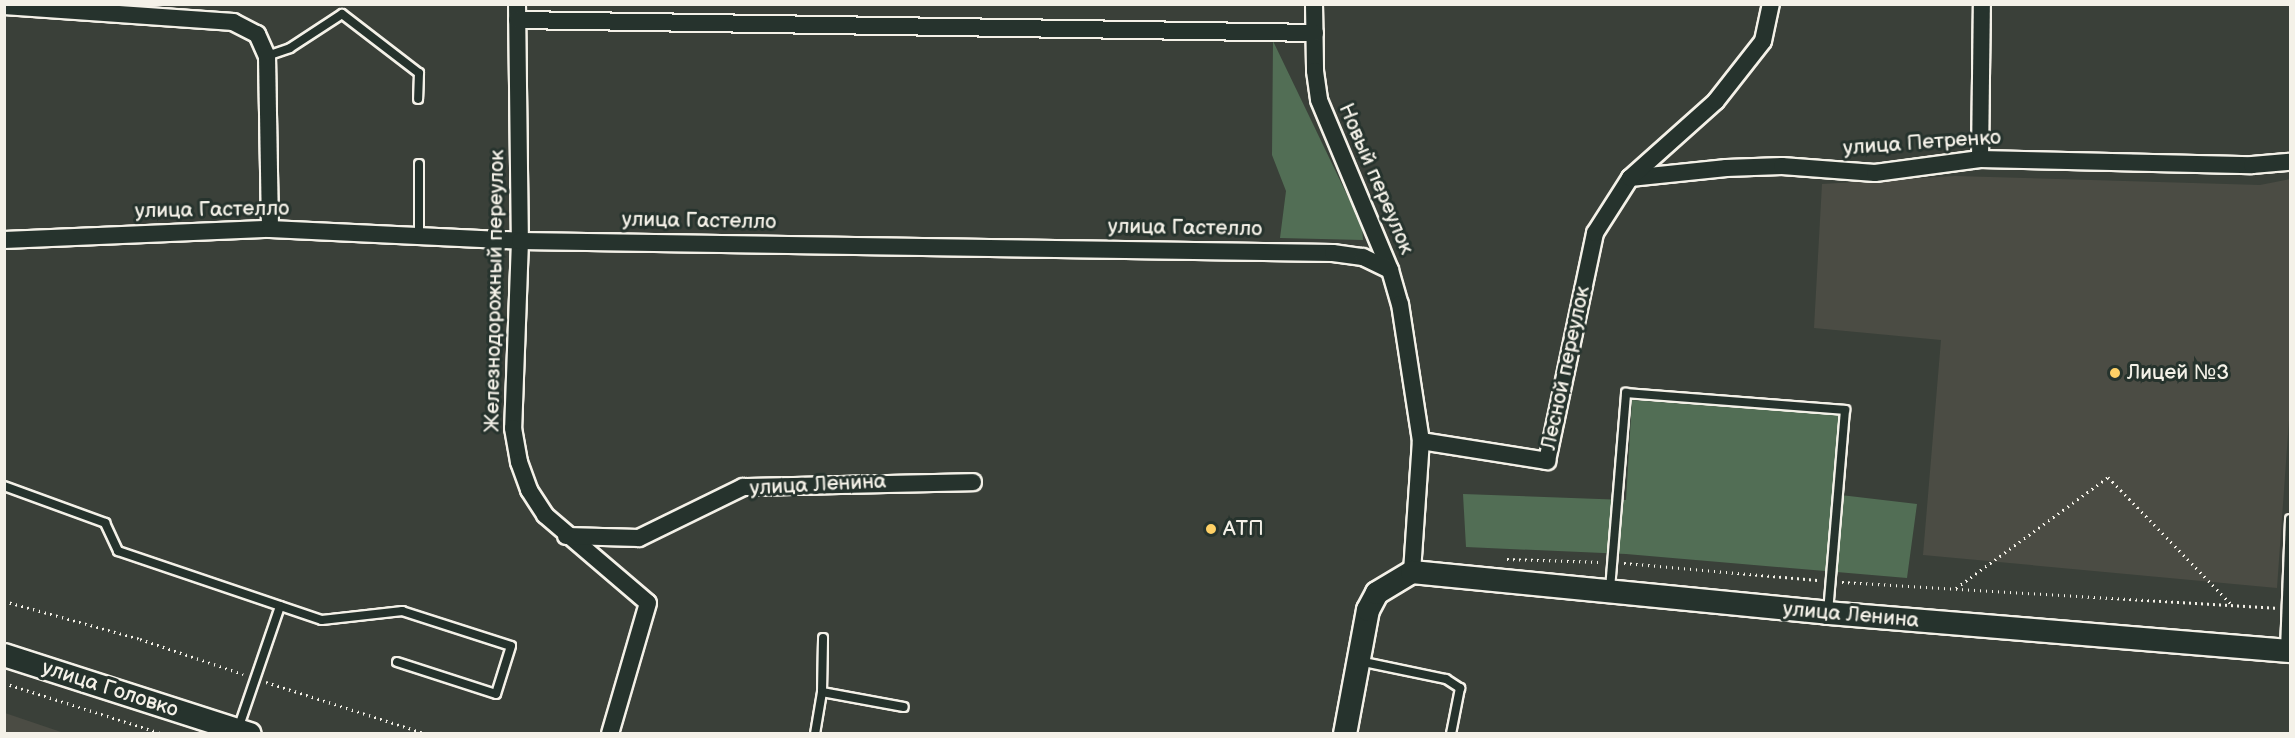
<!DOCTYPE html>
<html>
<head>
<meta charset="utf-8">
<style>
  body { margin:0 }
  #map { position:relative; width:2295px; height:738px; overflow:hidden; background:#3a4039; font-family:"Balsamiq Sans",sans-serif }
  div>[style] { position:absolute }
  .built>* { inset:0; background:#4b4c44 }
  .green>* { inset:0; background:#526e55 }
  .path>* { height:3px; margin-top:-1.5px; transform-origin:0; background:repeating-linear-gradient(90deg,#f4f1e8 0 1.5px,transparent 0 6px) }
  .roads { filter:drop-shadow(2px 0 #f4f1e8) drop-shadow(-2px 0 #f4f1e8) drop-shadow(0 2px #f4f1e8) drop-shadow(0 -2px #f4f1e8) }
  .lane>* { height:8px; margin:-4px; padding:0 4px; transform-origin:4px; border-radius:4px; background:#26332d }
  .street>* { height:16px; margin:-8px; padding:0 8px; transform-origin:8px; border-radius:8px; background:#26332d }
  .secondary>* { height:22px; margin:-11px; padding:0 11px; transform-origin:11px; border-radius:11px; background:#26332d }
  .dots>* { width:16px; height:16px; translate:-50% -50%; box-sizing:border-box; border:3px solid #26332d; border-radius:50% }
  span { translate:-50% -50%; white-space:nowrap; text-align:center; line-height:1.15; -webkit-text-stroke:6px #26332d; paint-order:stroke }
  .street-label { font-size:21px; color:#f4f1e8 }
  .poi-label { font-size:21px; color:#f4f1e8 }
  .left { translate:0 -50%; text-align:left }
  .frame { position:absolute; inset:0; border:6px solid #f4f1e8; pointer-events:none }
</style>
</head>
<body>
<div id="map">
  <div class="built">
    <div style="clip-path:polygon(1955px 176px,2260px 185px,2290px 179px,2290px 406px,2277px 588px,1923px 555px,1941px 340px,1814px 328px,1822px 184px)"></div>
    <div style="clip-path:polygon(5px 713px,64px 733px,5px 733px)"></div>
  </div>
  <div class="green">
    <div style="clip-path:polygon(1273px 41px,1362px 226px,1363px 240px,1280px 238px,1286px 191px,1272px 155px)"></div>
    <div style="clip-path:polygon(1632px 400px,1840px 415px,1832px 494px,1917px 504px,1907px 578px,1626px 554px,1466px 547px,1463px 494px,1626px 500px)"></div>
  </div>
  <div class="path">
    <div style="left:1507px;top:559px;width:92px;rotate:1.9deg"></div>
    <div style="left:1624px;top:563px;width:194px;rotate:5deg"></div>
    <div style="left:1842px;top:582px;width:434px;rotate:3.4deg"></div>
    <div style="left:1956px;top:588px;width:188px;rotate:-36.1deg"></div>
    <div style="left:2108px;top:477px;width:177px;rotate:45.9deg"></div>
    <div style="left:4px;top:601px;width:141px;rotate:15.6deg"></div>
    <div style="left:140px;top:639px;width:109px;rotate:18.8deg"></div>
    <div style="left:266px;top:682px;width:169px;rotate:17.9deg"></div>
    <div style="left:4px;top:683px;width:168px;rotate:17.7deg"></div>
  </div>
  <div class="roads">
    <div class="lane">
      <div style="left:267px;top:56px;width:24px;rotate:-19deg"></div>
      <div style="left:290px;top:48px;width:62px;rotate:-33.2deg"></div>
      <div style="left:342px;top:14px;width:97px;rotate:37.5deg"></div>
      <div style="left:419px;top:73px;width:26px;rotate:92deg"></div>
      <div style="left:419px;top:164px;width:72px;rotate:90deg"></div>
      <div style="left:4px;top:486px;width:108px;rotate:20.1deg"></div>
      <div style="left:105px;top:523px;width:31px;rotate:65deg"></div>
      <div style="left:118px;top:551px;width:215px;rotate:18.7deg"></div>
      <div style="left:322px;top:620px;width:81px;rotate:-6.4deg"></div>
      <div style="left:402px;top:611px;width:114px;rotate:17.8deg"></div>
      <div style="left:511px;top:646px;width:50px;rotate:107.4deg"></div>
      <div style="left:496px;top:694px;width:104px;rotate:-162.1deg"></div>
      <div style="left:1610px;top:589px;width:197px;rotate:-85.3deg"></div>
      <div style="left:1626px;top:393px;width:220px;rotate:4.4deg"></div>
      <div style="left:1845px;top:410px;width:204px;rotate:94.8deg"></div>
      <div style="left:2285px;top:650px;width:131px;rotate:-87.8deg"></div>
      <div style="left:1359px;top:661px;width:89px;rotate:11.7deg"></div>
      <div style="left:1446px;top:679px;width:17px;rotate:33deg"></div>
      <div style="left:1460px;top:688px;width:47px;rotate:101.1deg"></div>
      <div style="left:822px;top:692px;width:54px;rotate:-88.9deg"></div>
      <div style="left:238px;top:729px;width:130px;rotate:-71.1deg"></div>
      <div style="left:815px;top:734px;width:43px;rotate:-80.5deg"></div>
      <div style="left:822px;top:692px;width:83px;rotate:10.4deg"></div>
    </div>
    <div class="street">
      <div style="left:517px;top:4px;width:237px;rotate:89.3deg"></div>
      <div style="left:520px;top:241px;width:187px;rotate:92.1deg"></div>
      <div style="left:513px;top:428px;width:35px;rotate:80deg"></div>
      <div style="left:519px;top:462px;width:30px;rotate:70deg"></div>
      <div style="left:529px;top:490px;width:30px;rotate:57deg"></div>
      <div style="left:545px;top:515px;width:135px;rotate:40.5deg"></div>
      <div style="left:648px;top:603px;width:136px;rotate:106.2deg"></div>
      <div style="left:1314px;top:4px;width:67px;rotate:89.1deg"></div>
      <div style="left:1315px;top:71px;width:29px;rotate:82deg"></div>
      <div style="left:1319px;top:100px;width:184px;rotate:67.3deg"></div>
      <div style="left:1390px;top:270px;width:35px;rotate:74deg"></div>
      <div style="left:1400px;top:304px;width:139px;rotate:81.3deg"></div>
      <div style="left:4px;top:6px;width:230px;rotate:4deg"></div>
      <div style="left:233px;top:22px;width:27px;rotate:27deg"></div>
      <div style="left:257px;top:34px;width:24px;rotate:66deg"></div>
      <div style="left:267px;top:56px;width:173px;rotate:89deg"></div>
      <div style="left:517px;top:20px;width:798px;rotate:0.93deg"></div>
      <div style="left:1980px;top:159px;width:155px;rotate:-89.3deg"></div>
      <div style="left:1630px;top:178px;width:97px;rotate:-5.9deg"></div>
      <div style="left:1726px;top:168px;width:56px;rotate:-2deg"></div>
      <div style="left:1782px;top:166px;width:93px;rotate:4.3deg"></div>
      <div style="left:1875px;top:173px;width:106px;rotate:-7.6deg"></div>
      <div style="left:1980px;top:159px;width:272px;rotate:1.3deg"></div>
      <div style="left:2252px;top:165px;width:38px;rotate:-5deg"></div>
      <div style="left:4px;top:240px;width:266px;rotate:-2.4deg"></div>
      <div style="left:270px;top:229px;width:250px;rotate:2.7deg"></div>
      <div style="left:520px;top:241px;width:813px;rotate:0.85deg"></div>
      <div style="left:1333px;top:253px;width:30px;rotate:8deg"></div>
      <div style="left:1363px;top:257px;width:30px;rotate:26deg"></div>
      <div style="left:566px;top:536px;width:73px;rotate:1.6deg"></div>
      <div style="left:639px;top:538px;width:116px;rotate:-26.1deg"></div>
      <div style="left:743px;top:487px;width:230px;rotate:-1.2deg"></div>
      <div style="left:1412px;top:572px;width:131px;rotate:-86.1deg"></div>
      <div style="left:1421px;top:441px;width:128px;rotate:9deg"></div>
      <div style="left:1547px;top:461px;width:233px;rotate:-78.1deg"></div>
      <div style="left:1595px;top:233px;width:65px;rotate:-57.5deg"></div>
      <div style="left:1630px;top:178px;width:115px;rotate:-41.8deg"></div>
      <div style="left:1716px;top:101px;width:76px;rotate:-51.9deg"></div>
      <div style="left:1763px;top:41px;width:38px;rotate:-78deg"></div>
    </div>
    <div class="secondary">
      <div style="left:4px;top:655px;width:258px;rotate:17.8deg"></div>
      <div style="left:1345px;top:734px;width:126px;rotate:-79.5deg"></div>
      <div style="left:1368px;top:610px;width:19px;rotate:-62deg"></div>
      <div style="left:1377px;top:593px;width:41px;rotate:-31deg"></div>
      <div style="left:1412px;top:572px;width:418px;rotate:5.6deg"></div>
      <div style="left:1828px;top:613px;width:464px;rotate:4.7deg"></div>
    </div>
  </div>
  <div class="dots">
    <div style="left:2115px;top:373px;background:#ffd166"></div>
    <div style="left:1211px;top:529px;background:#ffd166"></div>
  </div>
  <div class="street-label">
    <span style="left:1922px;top:143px;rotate:-4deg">улица Петренко</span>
    <span style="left:1376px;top:179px;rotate:67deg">Новый переулок</span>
    <span style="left:212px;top:210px;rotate:-1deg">улица Гастелло</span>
    <span style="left:699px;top:221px;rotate:1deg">улица Гастелло</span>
    <span style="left:1185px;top:228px;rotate:1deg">улица Гастелло</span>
    <span style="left:495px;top:291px;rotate:-89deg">Железнодорожный переулок</span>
    <span style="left:1566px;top:368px;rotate:-78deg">Лесной переулок</span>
    <span style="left:818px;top:485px;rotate:-3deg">улица Ленина</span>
    <span style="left:1851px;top:615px;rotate:5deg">улица Ленина</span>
    <span style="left:110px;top:689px;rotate:18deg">улица Головко</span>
  </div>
  <div class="poi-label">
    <span class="left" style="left:2127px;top:373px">Лицей №3</span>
    <span class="left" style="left:1223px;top:529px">АТП</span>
  </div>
  <div class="frame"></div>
</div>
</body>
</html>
